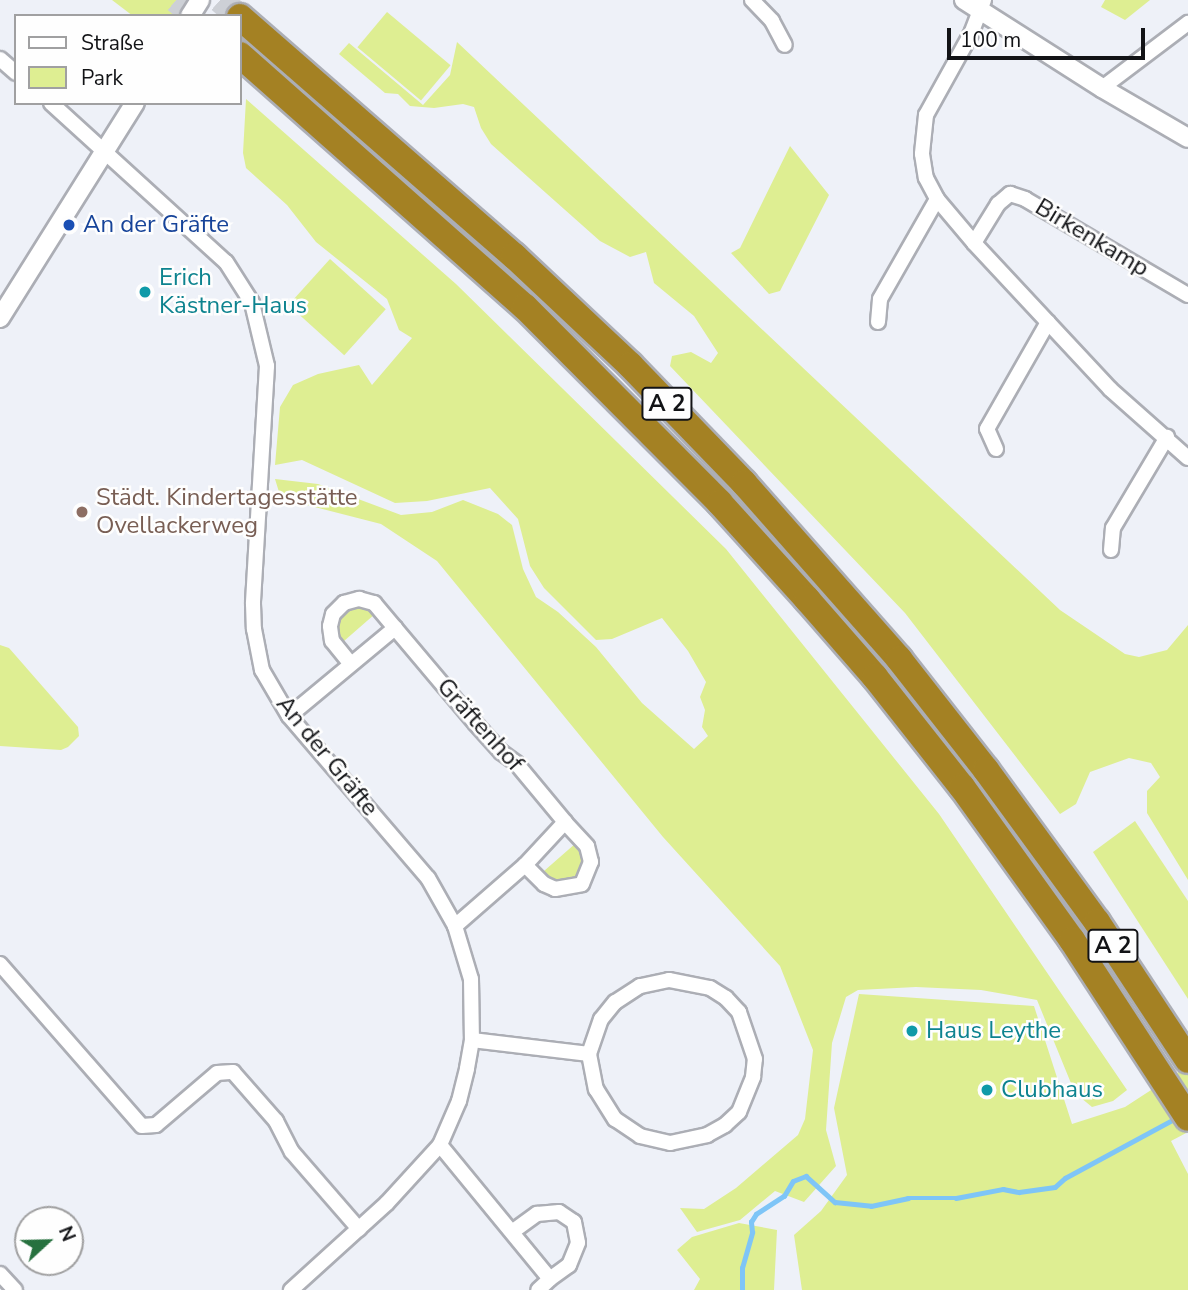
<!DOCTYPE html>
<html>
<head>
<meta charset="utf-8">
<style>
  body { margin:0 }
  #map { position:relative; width:1188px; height:1290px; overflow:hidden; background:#eef1f8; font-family:"Nunito Sans",sans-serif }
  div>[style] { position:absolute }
  .green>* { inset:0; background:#deee92; transform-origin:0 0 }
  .stream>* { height:4.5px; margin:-2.25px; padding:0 2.25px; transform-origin:2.25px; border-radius:2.25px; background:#7ec5f7 }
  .motorway-tunnel>* { height:26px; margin-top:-13px; transform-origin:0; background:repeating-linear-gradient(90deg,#cdd0d6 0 26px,transparent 0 39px) }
  .roads { filter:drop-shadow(2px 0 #acaeb5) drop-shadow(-2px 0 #acaeb5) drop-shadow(0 2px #acaeb5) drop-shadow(0 -2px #acaeb5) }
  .minor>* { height:14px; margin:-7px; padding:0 7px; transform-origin:7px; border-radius:7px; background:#fff }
  .tertiary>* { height:18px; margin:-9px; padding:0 9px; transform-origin:9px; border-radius:9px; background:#fff }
  .motorway>* { height:26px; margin:-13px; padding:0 13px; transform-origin:13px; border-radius:13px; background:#a48123 }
  .dots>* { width:19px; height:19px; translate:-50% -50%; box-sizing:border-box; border:4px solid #fefefe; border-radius:50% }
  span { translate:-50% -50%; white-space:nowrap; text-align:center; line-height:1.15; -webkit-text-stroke:5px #fefefe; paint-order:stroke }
  .shield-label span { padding:2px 5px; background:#fefefe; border:2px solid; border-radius:5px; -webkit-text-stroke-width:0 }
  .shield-label { font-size:23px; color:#121316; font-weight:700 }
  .transit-label { font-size:24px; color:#164399 }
  .left { translate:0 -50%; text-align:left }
  .street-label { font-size:24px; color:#121316 }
  .culture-label { font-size:24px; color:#0d838f }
  .education-label { font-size:24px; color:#785e54 }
  .legend { position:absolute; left:14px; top:14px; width:228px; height:91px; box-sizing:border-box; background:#fefefe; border:2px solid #a0a0a1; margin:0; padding:9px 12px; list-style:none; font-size:21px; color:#121316 }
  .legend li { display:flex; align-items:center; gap:14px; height:35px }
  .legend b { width:35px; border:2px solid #a0a0a1 }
  .north { position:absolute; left:14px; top:1206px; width:70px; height:70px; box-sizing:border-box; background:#fefefe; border:2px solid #a0a0a1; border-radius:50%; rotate:68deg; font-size:19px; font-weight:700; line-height:28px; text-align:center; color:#121316 }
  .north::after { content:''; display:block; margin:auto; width:24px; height:32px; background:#27713f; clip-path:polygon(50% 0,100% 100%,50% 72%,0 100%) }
  .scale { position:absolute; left:947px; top:28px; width:198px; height:32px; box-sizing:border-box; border:4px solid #121316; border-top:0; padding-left:9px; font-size:21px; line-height:24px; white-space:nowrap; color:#121316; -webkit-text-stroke:5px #fefefe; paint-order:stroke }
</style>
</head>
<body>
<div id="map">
  <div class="green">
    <div style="clip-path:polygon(112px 0,182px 0,172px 16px,133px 16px)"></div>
    <div style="clip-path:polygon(1105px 0,1150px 0,1125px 20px,1101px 7px)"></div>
    <div style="left:387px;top:12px;width:83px;height:46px;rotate:40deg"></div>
    <div style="clip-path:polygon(457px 42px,1060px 610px,1125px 654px,1139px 657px,1167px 650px,1188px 625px,1188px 880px,1147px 813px,1147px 791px,1160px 777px,1151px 763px,1129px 758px,1090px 772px,1076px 804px,1060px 814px,905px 613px,670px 366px,672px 356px,691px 352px,711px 363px,718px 353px,694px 316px,654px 283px,646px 252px,630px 257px,600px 241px,491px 144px,481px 128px,474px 107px,463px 104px,434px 108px,410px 106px,398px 94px,385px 93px,339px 54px,349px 43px,423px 105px,450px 75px)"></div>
    <div style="clip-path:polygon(246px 99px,456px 284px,726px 549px,939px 814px,1127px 1090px,1113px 1101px,1092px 1107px,1075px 1093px,1037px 1000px,981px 990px,916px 987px,858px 990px,846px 997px,832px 1043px,826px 1130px,836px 1166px,804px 1202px,775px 1191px,740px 1220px,697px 1232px,680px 1208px,704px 1209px,736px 1188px,798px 1135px,805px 1119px,813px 1050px,780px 966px,663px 837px,437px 561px,381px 524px,303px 504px,283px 505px,275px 479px,318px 484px,401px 515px,432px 512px,463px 500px,498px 514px,512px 525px,523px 569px,536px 597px,558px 612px,596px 647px,642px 703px,694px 749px,708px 736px,702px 727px,705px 710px,700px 697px,706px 682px,688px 651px,662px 618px,612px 639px,596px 640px,544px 588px,530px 566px,518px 519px,490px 488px,427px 501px,395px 503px,302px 460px,275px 465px,280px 407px,293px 385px,318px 374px,359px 365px,372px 385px,412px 338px,399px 330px,387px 299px,316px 242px,287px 205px,246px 168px,243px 153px)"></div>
    <div style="clip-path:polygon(790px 146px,829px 195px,780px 291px,769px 294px,731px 253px,740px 248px)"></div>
    <div style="left:330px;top:259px;width:75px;height:62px;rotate:42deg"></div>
    <div style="clip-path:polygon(366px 605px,375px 614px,344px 641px,350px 653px,337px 634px,337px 620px,346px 608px)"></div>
    <div style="clip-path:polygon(0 645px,9px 648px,78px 727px,79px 736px,68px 747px,61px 750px,0 746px)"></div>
    <div style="clip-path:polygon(1135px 821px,1188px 901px,1188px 999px,1093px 852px)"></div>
    <div style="clip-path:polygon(576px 843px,582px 848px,585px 859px,577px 878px,571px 882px,549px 880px,535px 865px,537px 864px,544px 871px)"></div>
    <div style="clip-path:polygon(859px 994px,1034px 1006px,1072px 1124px,1125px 1107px,1188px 1066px,1188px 1132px,1171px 1141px,1188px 1174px,1188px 1290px,802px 1290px,794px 1235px,821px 1211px,847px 1175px,834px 1108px)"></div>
    <div style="clip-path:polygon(739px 1223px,777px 1230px,774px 1290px,694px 1290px,700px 1279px,677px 1250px,692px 1237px)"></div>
  </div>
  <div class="stream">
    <div style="left:742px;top:1290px;width:22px;rotate:-90deg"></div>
    <div style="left:742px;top:1268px;width:37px;rotate:-74deg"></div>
    <div style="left:752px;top:1232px;width:10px;rotate:-96deg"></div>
    <div style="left:751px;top:1222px;width:9px;rotate:-58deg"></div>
    <div style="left:756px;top:1214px;width:33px;rotate:-33deg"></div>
    <div style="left:784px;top:1196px;width:17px;rotate:-59deg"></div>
    <div style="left:793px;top:1181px;width:14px;rotate:-21deg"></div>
    <div style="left:806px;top:1176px;width:39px;rotate:42deg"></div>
    <div style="left:835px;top:1202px;width:36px;rotate:6deg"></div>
    <div style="left:871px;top:1206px;width:38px;rotate:-12deg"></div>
    <div style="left:908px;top:1198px;width:48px"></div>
    <div style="left:956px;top:1198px;width:48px;rotate:-10.8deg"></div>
    <div style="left:1003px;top:1189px;width:16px;rotate:11deg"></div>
    <div style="left:1019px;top:1192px;width:36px;rotate:-8deg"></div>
    <div style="left:1055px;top:1187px;width:13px;rotate:-42deg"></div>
    <div style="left:1065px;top:1178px;width:128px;rotate:-28.4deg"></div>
  </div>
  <div class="motorway-tunnel">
    <div style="left:176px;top:0;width:25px;rotate:40deg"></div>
    <div style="left:220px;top:0;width:18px;rotate:41deg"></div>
  </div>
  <div class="roads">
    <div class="minor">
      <div style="left:752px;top:0;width:29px;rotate:46deg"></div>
      <div style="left:772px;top:21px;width:27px;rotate:62deg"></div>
      <div style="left:984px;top:0;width:34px;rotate:111deg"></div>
      <div style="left:972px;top:32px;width:95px;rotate:119deg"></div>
      <div style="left:926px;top:115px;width:39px;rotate:96deg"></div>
      <div style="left:922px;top:154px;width:24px;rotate:81deg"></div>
      <div style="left:926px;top:178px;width:24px;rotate:62deg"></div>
      <div style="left:937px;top:199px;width:57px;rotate:49.9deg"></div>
      <div style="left:974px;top:243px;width:200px;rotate:47deg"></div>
      <div style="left:1110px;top:389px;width:104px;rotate:41.5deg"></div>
      <div style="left:0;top:59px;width:21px;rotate:41deg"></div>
      <div style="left:1102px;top:88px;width:108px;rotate:-37.1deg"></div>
      <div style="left:51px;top:103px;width:236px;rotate:42.3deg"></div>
      <div style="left:226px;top:262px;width:49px;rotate:57.6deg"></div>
      <div style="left:252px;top:303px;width:65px;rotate:76.6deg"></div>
      <div style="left:267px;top:366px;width:238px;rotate:93.4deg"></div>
      <div style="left:253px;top:604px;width:25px;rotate:88deg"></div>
      <div style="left:254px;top:629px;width:42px;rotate:79deg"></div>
      <div style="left:262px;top:670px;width:53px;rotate:59.6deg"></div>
      <div style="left:289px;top:716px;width:213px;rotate:49.4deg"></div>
      <div style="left:428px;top:878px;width:55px;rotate:60.6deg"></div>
      <div style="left:455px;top:926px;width:55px;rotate:73.2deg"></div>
      <div style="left:471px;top:979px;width:61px;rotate:89.1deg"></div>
      <div style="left:472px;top:1040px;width:29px;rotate:100deg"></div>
      <div style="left:467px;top:1069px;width:33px;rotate:104deg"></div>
      <div style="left:459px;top:1101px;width:48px;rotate:113.4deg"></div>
      <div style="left:440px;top:1145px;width:79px;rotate:132.4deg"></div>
      <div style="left:387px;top:1203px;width:130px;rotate:137.8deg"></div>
      <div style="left:974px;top:243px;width:46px;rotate:-58.4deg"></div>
      <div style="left:998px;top:204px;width:16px;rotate:-40deg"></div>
      <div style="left:1010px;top:194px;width:16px;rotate:18deg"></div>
      <div style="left:1025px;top:199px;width:189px;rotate:30.5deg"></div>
      <div style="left:878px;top:322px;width:23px;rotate:-85deg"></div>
      <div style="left:880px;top:299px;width:115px;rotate:-60.3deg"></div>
      <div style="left:996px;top:449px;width:22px;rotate:-114deg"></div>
      <div style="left:987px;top:429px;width:123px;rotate:-60.3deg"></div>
      <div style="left:1111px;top:550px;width:22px;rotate:-85deg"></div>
      <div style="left:1113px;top:528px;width:106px;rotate:-59.3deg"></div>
      <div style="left:350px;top:663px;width:28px;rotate:-129deg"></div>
      <div style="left:332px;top:641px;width:15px;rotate:-98deg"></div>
      <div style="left:330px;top:626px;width:12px;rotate:-76deg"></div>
      <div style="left:333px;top:614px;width:16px;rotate:-45deg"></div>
      <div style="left:344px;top:603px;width:16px;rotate:-15deg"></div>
      <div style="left:359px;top:599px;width:16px;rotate:15deg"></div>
      <div style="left:374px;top:603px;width:33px;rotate:50deg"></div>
      <div style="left:289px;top:716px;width:138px;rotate:-39.7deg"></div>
      <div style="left:395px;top:628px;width:124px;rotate:49.9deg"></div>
      <div style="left:475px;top:723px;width:39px;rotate:48deg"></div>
      <div style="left:501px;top:752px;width:19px;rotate:36deg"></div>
      <div style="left:516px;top:763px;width:77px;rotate:50.3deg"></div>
      <div style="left:565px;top:822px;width:59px;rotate:132.9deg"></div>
      <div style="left:525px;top:865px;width:93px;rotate:138.9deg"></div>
      <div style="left:525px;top:865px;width:27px;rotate:45deg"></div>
      <div style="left:544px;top:884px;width:12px;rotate:24deg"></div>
      <div style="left:555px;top:889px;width:27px;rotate:-10deg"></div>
      <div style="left:582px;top:884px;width:24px;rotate:-68deg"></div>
      <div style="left:591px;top:862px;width:16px;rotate:-104deg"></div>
      <div style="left:587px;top:846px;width:33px;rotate:-133deg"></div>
      <div style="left:0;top:964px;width:215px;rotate:48.8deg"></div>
      <div style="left:142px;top:1126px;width:14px;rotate:-4deg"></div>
      <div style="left:156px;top:1125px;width:80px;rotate:-40.4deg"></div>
      <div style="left:217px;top:1073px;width:16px;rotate:-4deg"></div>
      <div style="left:233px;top:1072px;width:65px;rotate:48.7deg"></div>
      <div style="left:276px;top:1121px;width:35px;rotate:63deg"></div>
      <div style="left:292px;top:1152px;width:102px;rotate:49deg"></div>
      <div style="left:472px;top:1040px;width:118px;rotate:6.8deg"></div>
      <div style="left:589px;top:1054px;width:36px;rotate:79deg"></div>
      <div style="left:596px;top:1089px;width:36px;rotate:58deg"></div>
      <div style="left:615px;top:1119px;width:30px;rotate:34deg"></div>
      <div style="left:640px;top:1136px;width:31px;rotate:13deg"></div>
      <div style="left:670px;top:1143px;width:38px;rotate:-12deg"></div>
      <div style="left:707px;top:1135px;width:21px;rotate:-29deg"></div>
      <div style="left:725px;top:1125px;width:19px;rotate:-43deg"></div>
      <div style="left:739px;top:1112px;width:38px;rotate:-68deg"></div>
      <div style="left:753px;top:1077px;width:18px;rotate:-84deg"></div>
      <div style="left:755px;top:1059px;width:50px;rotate:-108.8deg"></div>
      <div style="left:739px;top:1012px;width:19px;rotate:-133deg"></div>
      <div style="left:726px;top:998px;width:19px;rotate:-148deg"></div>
      <div style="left:710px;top:988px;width:42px;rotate:-169deg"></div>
      <div style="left:669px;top:980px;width:30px;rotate:168deg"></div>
      <div style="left:640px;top:986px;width:30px;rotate:147deg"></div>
      <div style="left:615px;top:1002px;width:22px;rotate:129deg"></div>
      <div style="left:601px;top:1019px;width:37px;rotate:109deg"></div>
      <div style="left:440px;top:1145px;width:173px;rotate:50.6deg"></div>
      <div style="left:550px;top:1279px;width:16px;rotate:137deg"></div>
      <div style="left:512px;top:1232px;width:31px;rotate:-36deg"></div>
      <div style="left:537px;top:1214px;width:22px;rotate:-5deg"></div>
      <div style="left:559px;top:1212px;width:18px;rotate:34deg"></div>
      <div style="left:574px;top:1222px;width:21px;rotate:79deg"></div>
      <div style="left:578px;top:1243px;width:24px;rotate:112deg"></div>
      <div style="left:569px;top:1265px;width:24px;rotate:144deg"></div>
      <div style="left:0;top:1274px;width:22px;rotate:47deg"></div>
    </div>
    <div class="tertiary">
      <div style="left:964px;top:0;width:164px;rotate:32.5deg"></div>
      <div style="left:1102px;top:88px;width:99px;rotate:30.2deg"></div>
      <div style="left:190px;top:16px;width:19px;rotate:-58deg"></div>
      <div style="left:0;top:318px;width:254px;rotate:-57.9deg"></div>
    </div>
    <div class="motorway">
      <div style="left:240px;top:17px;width:364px;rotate:41.1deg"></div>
      <div style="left:514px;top:256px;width:159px;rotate:43.2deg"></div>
      <div style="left:630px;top:365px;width:164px;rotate:46deg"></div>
      <div style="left:744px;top:483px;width:235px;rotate:48.6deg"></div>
      <div style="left:899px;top:659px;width:141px;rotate:51.9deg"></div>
      <div style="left:986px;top:770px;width:188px;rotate:53.9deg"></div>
      <div style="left:1097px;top:922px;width:165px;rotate:56.6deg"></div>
      <div style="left:240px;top:55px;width:380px;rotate:41.5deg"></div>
      <div style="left:525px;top:307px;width:276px;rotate:45.1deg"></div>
      <div style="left:720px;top:503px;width:130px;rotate:47.8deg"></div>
      <div style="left:807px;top:599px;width:103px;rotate:48.9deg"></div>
      <div style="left:875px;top:677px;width:140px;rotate:51.7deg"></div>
      <div style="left:962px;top:787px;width:188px;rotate:54.3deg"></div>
      <div style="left:1072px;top:940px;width:212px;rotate:56.9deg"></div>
    </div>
  </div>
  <div class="dots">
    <div style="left:69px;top:225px;background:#1a4fb4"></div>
    <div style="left:145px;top:292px;background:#0f9aa8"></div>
    <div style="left:82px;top:512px;background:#8d6e63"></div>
    <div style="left:912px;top:1031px;background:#0f9aa8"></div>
    <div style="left:987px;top:1090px;background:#0f9aa8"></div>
  </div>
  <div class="shield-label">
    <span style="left:667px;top:404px">A 2</span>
    <span style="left:1113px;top:946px">A 2</span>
  </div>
  <div class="transit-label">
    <span class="left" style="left:83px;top:225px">An der Gräfte</span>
  </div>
  <div class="street-label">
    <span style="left:1092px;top:238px;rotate:31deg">Birkenkamp</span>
    <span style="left:480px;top:725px;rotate:48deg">Gräftenhof</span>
    <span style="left:327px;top:756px;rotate:51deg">An der Gräfte</span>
  </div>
  <div class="culture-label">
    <span class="left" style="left:159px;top:292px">Erich<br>Kästner-Haus</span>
    <span class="left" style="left:926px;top:1031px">Haus Leythe</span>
    <span class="left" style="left:1001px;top:1090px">Clubhaus</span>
  </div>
  <div class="education-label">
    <span class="left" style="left:96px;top:512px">Städt. Kindertagesstätte<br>Ovellackerweg</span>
  </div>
  <ul class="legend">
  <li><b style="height:9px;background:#fff"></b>Straße</li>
  <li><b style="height:19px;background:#deee92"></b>Park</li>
  </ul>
  <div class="north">N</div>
  <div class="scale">100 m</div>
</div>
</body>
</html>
